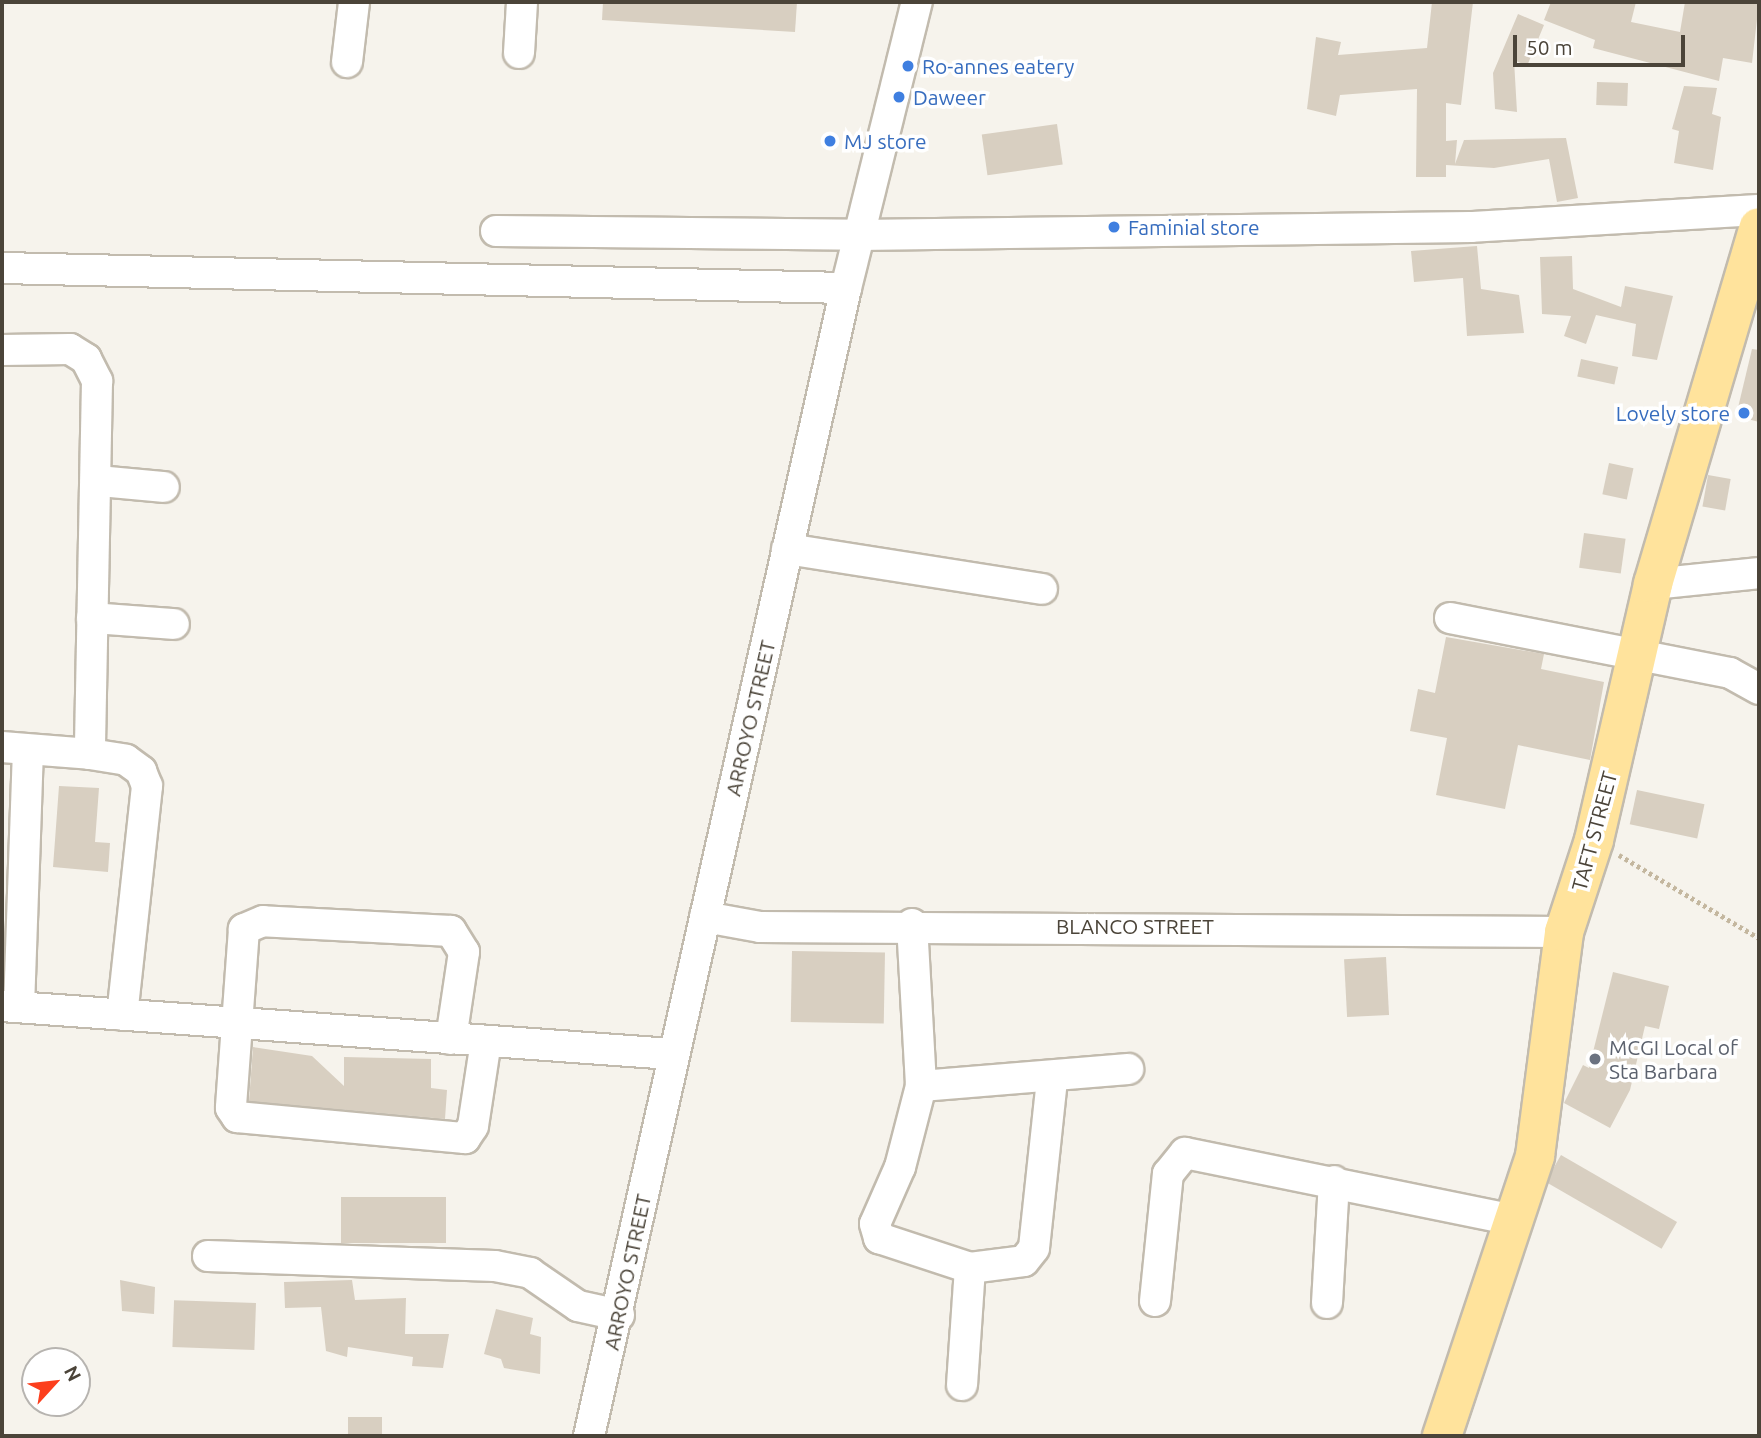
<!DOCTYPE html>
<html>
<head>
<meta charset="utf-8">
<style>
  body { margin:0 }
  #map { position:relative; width:1761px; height:1438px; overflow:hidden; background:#f6f3ec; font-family:Ubuntu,sans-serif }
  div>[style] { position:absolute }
  .building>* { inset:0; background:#d8cfc1; transform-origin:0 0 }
  .path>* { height:4.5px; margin-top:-2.25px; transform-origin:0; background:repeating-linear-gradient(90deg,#c4b79f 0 3.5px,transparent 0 7px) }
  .roads { filter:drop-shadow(2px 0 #c2bbae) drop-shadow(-2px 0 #c2bbae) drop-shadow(0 2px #c2bbae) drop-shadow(0 -2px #c2bbae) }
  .minor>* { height:30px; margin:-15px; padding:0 15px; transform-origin:15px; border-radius:15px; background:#fff }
  .major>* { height:38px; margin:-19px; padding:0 19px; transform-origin:19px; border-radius:19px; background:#ffe39c }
  .dots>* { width:19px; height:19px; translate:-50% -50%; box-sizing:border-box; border:4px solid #fff; border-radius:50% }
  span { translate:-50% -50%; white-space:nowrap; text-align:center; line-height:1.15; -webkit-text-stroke:7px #fff; paint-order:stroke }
  .shop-label { font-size:21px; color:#366cbe }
  .left { translate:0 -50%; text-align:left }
  .right { translate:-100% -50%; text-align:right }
  .street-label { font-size:21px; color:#4b4439 }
  .worship-label { font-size:21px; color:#5b616d }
  .frame { position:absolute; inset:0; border:4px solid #4b4439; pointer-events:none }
  .north { position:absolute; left:21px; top:1347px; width:70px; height:70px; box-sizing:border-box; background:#fff; border:2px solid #b7b4b0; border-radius:50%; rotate:63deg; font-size:19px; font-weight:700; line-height:28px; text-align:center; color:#4b4439 }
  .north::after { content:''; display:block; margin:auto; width:24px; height:32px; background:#fc3f1d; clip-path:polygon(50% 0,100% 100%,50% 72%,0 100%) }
  .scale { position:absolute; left:1513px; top:35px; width:172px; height:32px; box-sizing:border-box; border:4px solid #4b4439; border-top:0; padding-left:9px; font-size:21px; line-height:24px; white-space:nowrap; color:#4b4439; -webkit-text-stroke:5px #fff; paint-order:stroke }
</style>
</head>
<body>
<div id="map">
  <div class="building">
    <div style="clip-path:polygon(603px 2px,797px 2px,795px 32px,602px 20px)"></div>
    <div style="clip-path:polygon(1432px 2px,1473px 2px,1461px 105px,1446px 103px,1446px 141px,1457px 140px,1455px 164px,1464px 140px,1566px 138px,1578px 198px,1557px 202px,1549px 159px,1494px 168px,1446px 165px,1446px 177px,1416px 177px,1417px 89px,1340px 95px,1336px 116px,1307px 109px,1316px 37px,1341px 42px,1338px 55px,1427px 48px)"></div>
    <div style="clip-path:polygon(1551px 2px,1636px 2px,1631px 22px,1680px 32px,1685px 2px,1759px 2px,1752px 63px,1723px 58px,1719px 81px,1593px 48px,1595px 40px,1544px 20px)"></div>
    <div style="clip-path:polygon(1518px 14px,1544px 25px,1527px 66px,1514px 60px,1517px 112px,1495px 109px,1493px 73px)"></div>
    <div style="left:1597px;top:82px;width:31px;height:23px;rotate:2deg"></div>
    <div style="clip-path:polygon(1684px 86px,1717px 88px,1712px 114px,1721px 117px,1713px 170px,1674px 163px,1679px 131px,1672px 129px)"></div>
    <div style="left:1057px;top:124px;width:41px;height:76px;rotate:82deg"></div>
    <div style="clip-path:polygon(1477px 246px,1481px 289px,1519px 295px,1524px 333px,1467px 336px,1463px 278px,1414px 282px,1411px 251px)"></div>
    <div style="clip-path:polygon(1572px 256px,1573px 289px,1621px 307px,1625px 286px,1673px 296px,1657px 360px,1632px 356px,1636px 324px,1596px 315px,1586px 344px,1564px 336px,1571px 316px,1542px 314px,1540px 257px)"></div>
    <div style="clip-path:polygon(1752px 349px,1759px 350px,1759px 422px,1736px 416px)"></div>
    <div style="left:1581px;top:359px;width:38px;height:18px;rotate:12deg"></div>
    <div style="left:1609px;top:463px;width:25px;height:32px;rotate:12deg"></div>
    <div style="left:1708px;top:475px;width:23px;height:32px;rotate:10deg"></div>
    <div style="left:1584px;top:533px;width:42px;height:35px;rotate:8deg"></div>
    <div style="clip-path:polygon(1446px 637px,1544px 654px,1541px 669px,1604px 682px,1590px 760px,1518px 745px,1505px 809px,1436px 795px,1447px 738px,1410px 731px,1418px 689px,1435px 693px)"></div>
    <div style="clip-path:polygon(59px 786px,99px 788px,95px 842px,110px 843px,108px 872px,53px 867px)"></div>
    <div style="left:1637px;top:790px;width:69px;height:35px;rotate:12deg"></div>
    <div style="left:792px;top:951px;width:93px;height:71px;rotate:1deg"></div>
    <div style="left:1386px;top:957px;width:58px;height:42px;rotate:87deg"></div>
    <div style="clip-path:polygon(1613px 972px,1669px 986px,1659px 1029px,1645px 1026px,1630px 1090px,1610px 1128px,1564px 1103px,1583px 1065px,1589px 1068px)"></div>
    <div style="clip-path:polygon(253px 1047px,312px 1056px,344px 1086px,344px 1057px,431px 1059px,431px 1088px,447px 1090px,445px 1119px,249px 1101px)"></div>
    <div style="left:1561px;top:1155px;width:134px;height:31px;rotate:30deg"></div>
    <div style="left:341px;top:1197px;width:105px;height:46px"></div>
    <div style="clip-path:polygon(120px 1280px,155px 1287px,154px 1314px,122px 1311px)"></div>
    <div style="clip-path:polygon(352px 1280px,355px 1300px,406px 1298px,405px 1334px,449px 1334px,443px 1368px,412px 1366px,413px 1357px,348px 1347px,347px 1357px,326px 1351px,321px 1307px,285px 1308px,284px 1282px)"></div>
    <div style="left:256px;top:1303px;width:47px;height:82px;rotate:92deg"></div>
    <div style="clip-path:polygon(496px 1309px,533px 1318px,530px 1334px,541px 1337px,540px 1374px,504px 1368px,501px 1359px,484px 1354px)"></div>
    <div style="left:348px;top:1417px;width:34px;height:19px"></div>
  </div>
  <div class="path">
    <div style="left:1619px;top:855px;width:163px;rotate:30.7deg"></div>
  </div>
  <div class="roads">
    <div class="minor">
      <div style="left:519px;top:53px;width:51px;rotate:-86.6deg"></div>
      <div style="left:347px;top:62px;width:60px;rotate:-83.3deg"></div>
      <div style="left:496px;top:231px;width:363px;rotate:0.6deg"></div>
      <div style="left:859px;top:235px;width:612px;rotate:-0.75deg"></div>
      <div style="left:1471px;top:227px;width:289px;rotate:-3.4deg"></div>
      <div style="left:2px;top:268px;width:844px;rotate:1.36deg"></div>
      <div style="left:2px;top:350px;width:68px;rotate:-0.8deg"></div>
      <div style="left:70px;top:349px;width:19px;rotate:32deg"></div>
      <div style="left:86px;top:359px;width:25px;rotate:63deg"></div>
      <div style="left:97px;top:381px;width:373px;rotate:91.1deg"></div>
      <div style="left:99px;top:481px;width:65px;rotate:5.3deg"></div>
      <div style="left:787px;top:549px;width:258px;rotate:8.9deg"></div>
      <div style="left:1653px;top:584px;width:107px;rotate:-5.9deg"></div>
      <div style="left:92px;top:618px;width:82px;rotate:4.2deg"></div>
      <div style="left:1450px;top:618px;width:285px;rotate:11.1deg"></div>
      <div style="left:1730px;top:673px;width:33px;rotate:29deg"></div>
      <div style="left:2px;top:747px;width:88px;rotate:4.5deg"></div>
      <div style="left:90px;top:754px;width:36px;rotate:9deg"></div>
      <div style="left:126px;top:760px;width:19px;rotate:36deg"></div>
      <div style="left:141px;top:771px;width:16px;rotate:68deg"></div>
      <div style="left:147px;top:786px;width:230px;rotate:96.2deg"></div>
      <div style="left:705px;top:917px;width:56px;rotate:10.3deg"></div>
      <div style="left:760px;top:927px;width:804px;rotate:0.36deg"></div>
      <div style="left:912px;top:924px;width:162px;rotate:86.8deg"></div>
      <div style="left:921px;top:1086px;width:84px;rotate:104.5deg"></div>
      <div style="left:900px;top:1167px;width:62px;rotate:113.7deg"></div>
      <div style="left:875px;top:1224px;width:15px;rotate:74deg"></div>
      <div style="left:879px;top:1238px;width:96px;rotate:18.2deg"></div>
      <div style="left:970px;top:1268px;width:54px;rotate:-7.4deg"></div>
      <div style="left:1024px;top:1261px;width:16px;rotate:-52deg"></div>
      <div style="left:1034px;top:1248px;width:170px;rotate:-83.9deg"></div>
      <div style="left:2px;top:1006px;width:672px;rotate:4.1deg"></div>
      <div style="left:19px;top:1007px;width:256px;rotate:-88deg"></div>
      <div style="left:451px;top:1039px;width:88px;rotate:-81.5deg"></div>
      <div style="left:464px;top:952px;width:25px;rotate:-122deg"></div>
      <div style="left:451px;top:931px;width:188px;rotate:-177deg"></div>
      <div style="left:263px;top:921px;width:21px;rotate:157deg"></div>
      <div style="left:244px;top:929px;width:179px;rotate:94.2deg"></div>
      <div style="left:231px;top:1108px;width:11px;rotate:56deg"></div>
      <div style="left:237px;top:1117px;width:229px;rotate:5.3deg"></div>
      <div style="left:465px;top:1138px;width:14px;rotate:-56deg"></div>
      <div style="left:473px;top:1126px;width:86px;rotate:-81.3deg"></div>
      <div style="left:921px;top:1086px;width:208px;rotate:-4.7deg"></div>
      <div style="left:208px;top:1256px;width:287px;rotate:2deg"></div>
      <div style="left:495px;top:1266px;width:36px;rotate:11deg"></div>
      <div style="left:530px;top:1273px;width:58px;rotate:34.5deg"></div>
      <div style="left:578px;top:1306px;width:42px;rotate:12.4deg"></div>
      <div style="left:1155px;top:1301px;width:128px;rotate:-84.2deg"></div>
      <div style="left:1168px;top:1174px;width:27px;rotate:-51deg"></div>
      <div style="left:1185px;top:1153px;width:337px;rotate:11.5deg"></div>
      <div style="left:1327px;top:1303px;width:122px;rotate:-86.7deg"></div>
      <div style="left:962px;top:1385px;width:117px;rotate:-86.1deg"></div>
      <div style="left:589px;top:1436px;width:1176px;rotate:-77.38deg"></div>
      <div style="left:846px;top:288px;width:295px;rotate:-76.1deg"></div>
    </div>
    <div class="major">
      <div style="left:1442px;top:1436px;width:295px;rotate:-71.6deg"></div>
      <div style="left:1535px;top:1156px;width:226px;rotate:-82.6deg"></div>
      <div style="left:1564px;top:932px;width:97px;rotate:-71.9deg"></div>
      <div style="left:1594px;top:840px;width:263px;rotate:-77deg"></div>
      <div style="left:1653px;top:584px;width:372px;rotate:-73.5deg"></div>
    </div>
  </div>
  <div class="dots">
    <div style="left:908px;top:66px;background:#3f7fe0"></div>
    <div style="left:899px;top:97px;background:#3f7fe0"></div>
    <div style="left:830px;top:141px;background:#3f7fe0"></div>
    <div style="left:1114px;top:227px;background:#3f7fe0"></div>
    <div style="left:1744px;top:413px;background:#3f7fe0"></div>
    <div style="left:1595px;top:1059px;background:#6b7280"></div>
  </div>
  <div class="shop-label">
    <span class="left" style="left:922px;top:66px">Ro-annes eatery</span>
    <span class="left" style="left:913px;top:97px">Daweer</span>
    <span class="left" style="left:844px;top:141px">MJ store</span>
    <span class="left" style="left:1128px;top:227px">Faminial store</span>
    <span class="right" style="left:1730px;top:413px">Lovely store</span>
  </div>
  <div class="street-label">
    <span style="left:750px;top:718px;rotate:-77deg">ARROYO STREET</span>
    <span style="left:1594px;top:831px;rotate:-75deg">TAFT STREET</span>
    <span style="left:1135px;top:926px">BLANCO STREET</span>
    <span style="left:627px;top:1272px;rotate:-78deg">ARROYO STREET</span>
  </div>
  <div class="worship-label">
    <span class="left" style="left:1609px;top:1059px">MCGI Local of<br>Sta Barbara</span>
  </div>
  <div class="frame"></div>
  <div class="north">N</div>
  <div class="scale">50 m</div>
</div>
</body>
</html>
